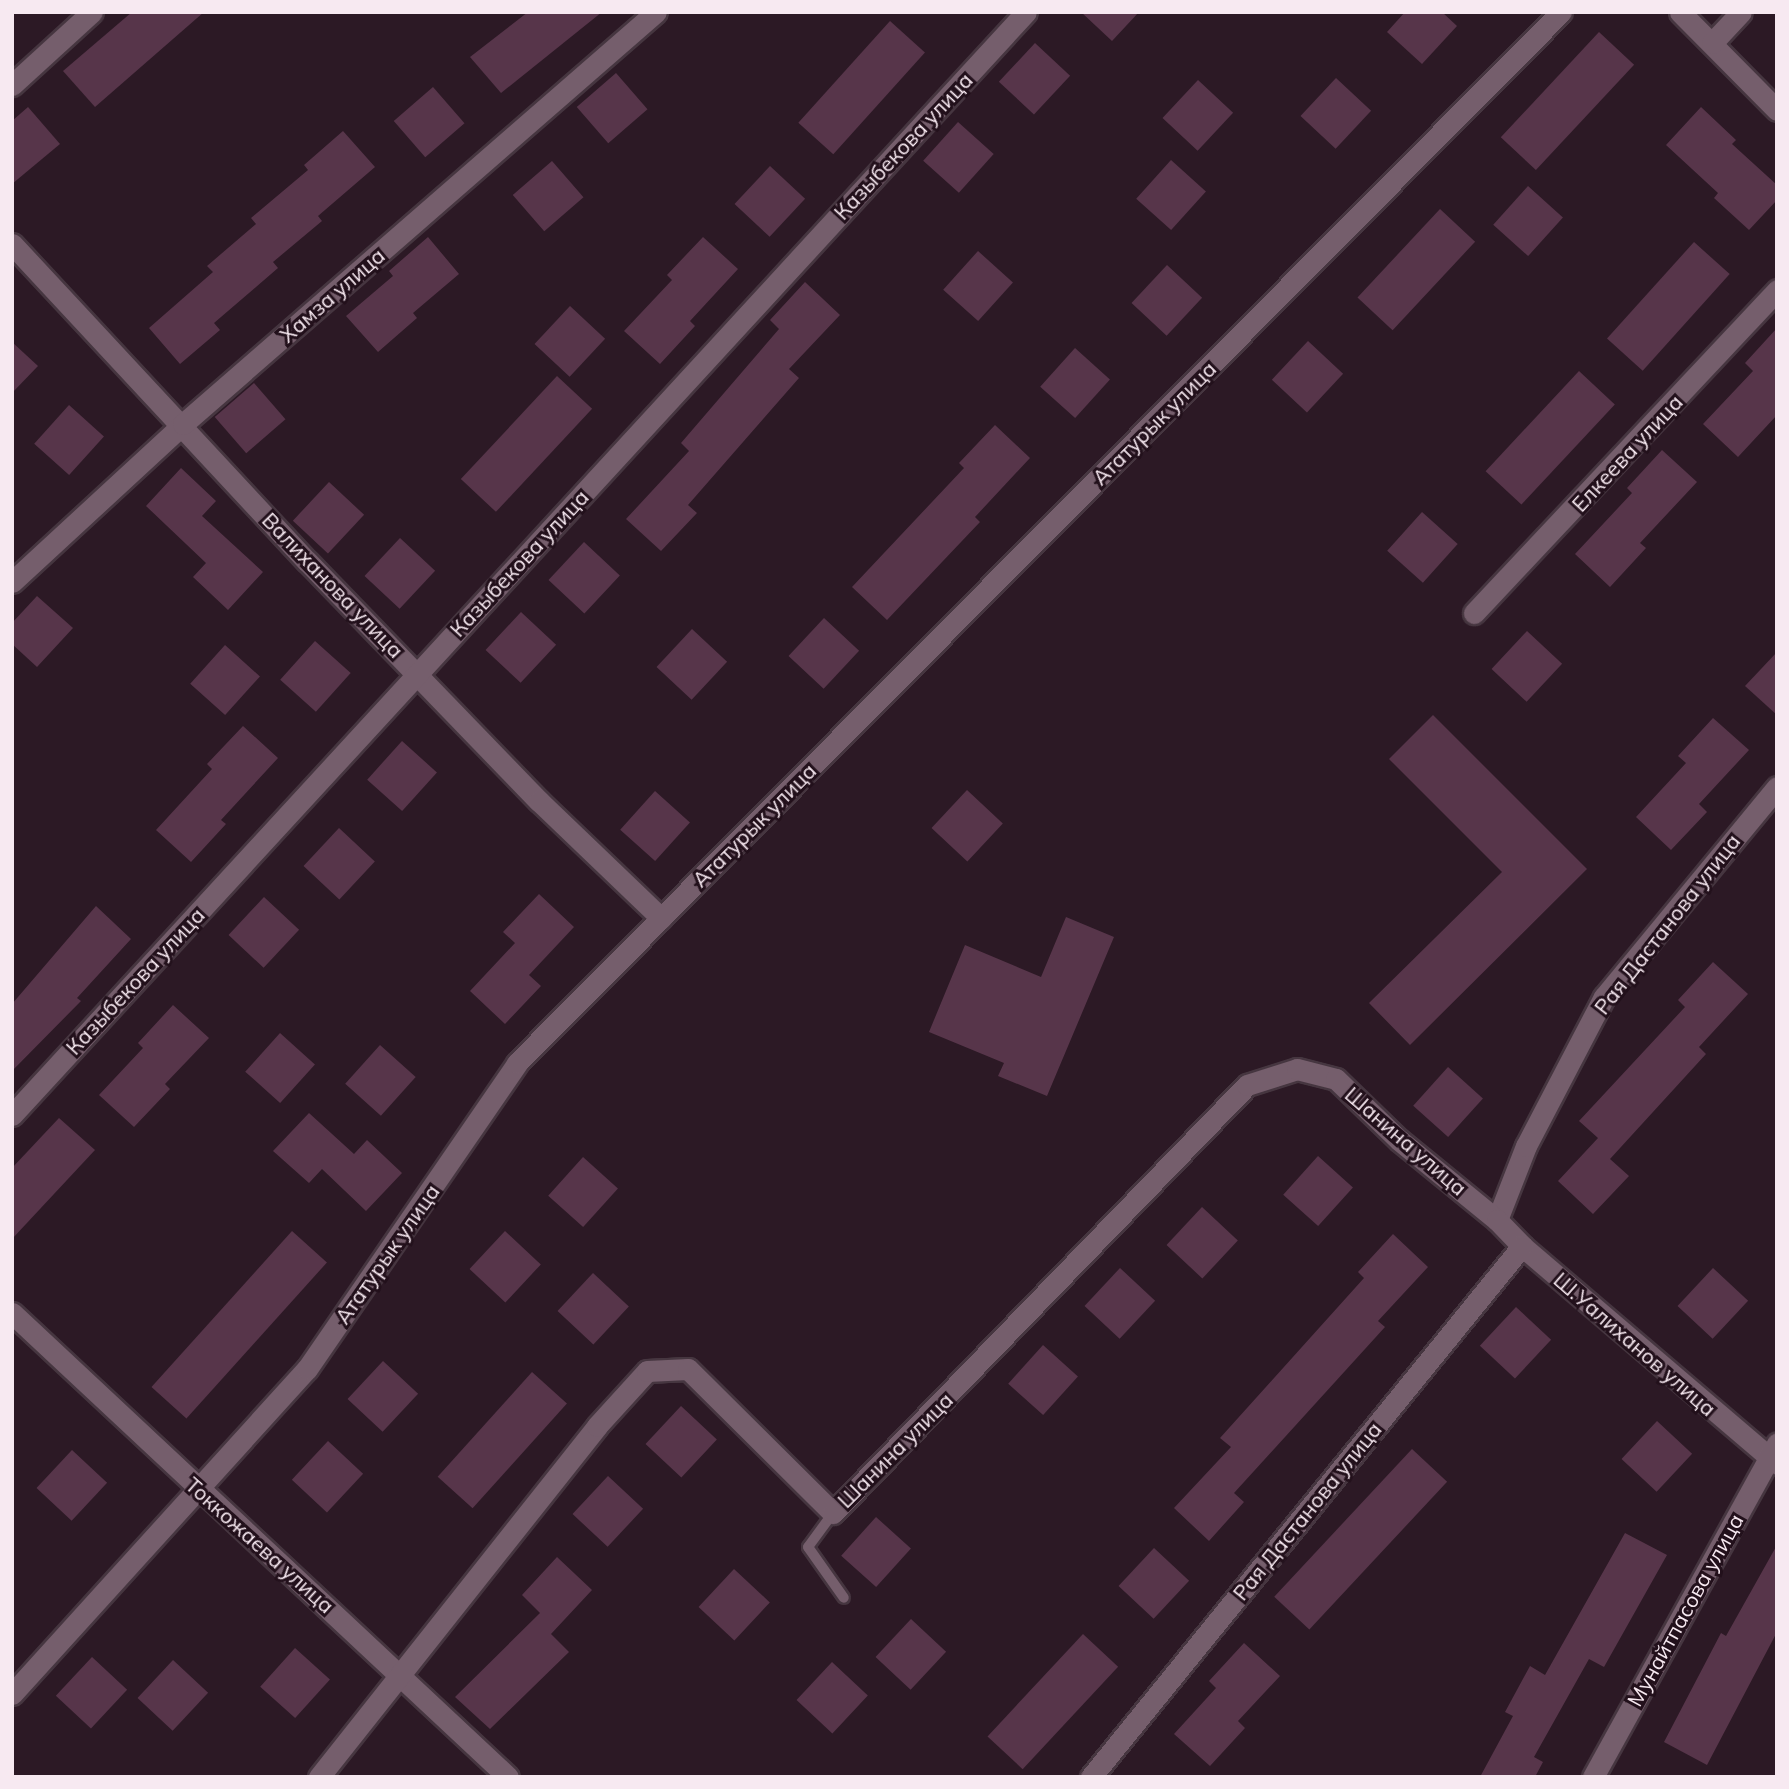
<!DOCTYPE html>
<html>
<head>
<meta charset="utf-8">
<style>
  body { margin:0 }
  #map { position:relative; width:1789px; height:1789px; overflow:hidden; background:#2c1925; font-family:Mulish,sans-serif }
  div>[style] { position:absolute }
  .building>* { inset:0; background:#57354a; transform-origin:0 0 }
  .roads { filter:drop-shadow(2px 0 #463640) drop-shadow(-2px 0 #463640) drop-shadow(0 2px #463640) drop-shadow(0 -2px #463640) }
  .lane>* { height:10px; margin:-5px; padding:0 5px; transform-origin:5px; border-radius:5px; background:#755e6c }
  .street>* { height:21px; margin:-10.5px; padding:0 10.5px; transform-origin:10.5px; border-radius:10.5px; background:#755e6c }
  span { translate:-50% -50%; white-space:nowrap; text-align:center; line-height:1.15; -webkit-text-stroke:6px #22101b; paint-order:stroke }
  .street-label { font-size:21px; color:#f7e9f1 }
  .frame { position:absolute; inset:0; border:14px solid #f7e9f1; pointer-events:none }
</style>
</head>
<body>
<div id="map">
  <div class="building">
    <div style="clip-path:polygon(132px 12px,204px 12px,95px 107px,63px 71px)"></div>
    <div style="clip-path:polygon(528px 12px,602px 12px,501px 93px,470px 57px)"></div>
    <div style="clip-path:polygon(1081px 12px,1139px 12px,1112px 41px)"></div>
    <div style="clip-path:polygon(1405px 12px,1442px 12px,1457px 26px,1422px 64px,1387px 32px)"></div>
    <div style="left:890px;top:21px;width:47px;height:137px;rotate:42deg"></div>
    <div style="left:1599px;top:32px;width:48px;height:144px;rotate:43deg"></div>
    <div style="left:1035px;top:43px;width:48px;height:53px;rotate:43deg"></div>
    <div style="left:616px;top:73px;width:48px;height:52px;rotate:49deg"></div>
    <div style="left:1336px;top:78px;width:48px;height:52px;rotate:43deg"></div>
    <div style="left:1198px;top:80px;width:48px;height:52px;rotate:43deg"></div>
    <div style="left:433px;top:87px;width:48px;height:52px;rotate:49deg"></div>
    <div style="clip-path:polygon(28px 107px,60px 144px,12px 184px,12px 121px)"></div>
    <div style="clip-path:polygon(1701px 107px,1736px 140px,1732px 144px,1777px 185px,1777px 200px,1749px 230px,1714px 198px,1718px 193px,1666px 145px)"></div>
    <div style="left:958px;top:122px;width:48px;height:52px;rotate:42deg"></div>
    <div style="clip-path:polygon(343px 131px,375px 167px,318px 216px,322px 221px,273px 262px,278px 268px,214px 323px,220px 330px,180px 364px,149px 328px,213px 272px,207px 266px,256px 224px,251px 218px,308px 170px,304px 165px)"></div>
    <div style="left:1171px;top:160px;width:47px;height:52px;rotate:42deg"></div>
    <div style="left:552px;top:161px;width:48px;height:52px;rotate:49deg"></div>
    <div style="left:770px;top:166px;width:48px;height:52px;rotate:43deg"></div>
    <div style="left:1528px;top:186px;width:47px;height:52px;rotate:42deg"></div>
    <div style="left:1440px;top:209px;width:48px;height:121px;rotate:43deg"></div>
    <div style="clip-path:polygon(428px 237px,459px 274px,413px 313px,417px 318px,378px 352px,346px 316px,393px 276px,389px 271px)"></div>
    <div style="clip-path:polygon(703px 237px,738px 269px,690px 321px,695px 326px,660px 364px,624px 331px,672px 280px,667px 275px)"></div>
    <div style="left:1694px;top:242px;width:48px;height:130px;rotate:42deg"></div>
    <div style="left:978px;top:251px;width:47px;height:52px;rotate:42deg"></div>
    <div style="left:1167px;top:265px;width:48px;height:52px;rotate:43deg"></div>
    <div style="clip-path:polygon(805px 282px,840px 315px,789px 369px,799px 378px,688px 505px,697px 513px,661px 551px,626px 519px,689px 451px,681px 443px,779px 329px,770px 320px)"></div>
    <div style="left:570px;top:306px;width:48px;height:52px;rotate:43deg"></div>
    <div style="clip-path:polygon(1777px 328px,1777px 415px,1738px 457px,1703px 424px,1753px 371px,1745px 363px)"></div>
    <div style="left:1308px;top:341px;width:48px;height:53px;rotate:43deg"></div>
    <div style="clip-path:polygon(12px 342px,38px 366px,12px 393px)"></div>
    <div style="left:1075px;top:348px;width:47px;height:52px;rotate:42deg"></div>
    <div style="left:1579px;top:371px;width:49px;height:137px;rotate:43deg"></div>
    <div style="left:557px;top:376px;width:48px;height:141px;rotate:43deg"></div>
    <div style="left:254px;top:383px;width:48px;height:52px;rotate:49deg"></div>
    <div style="left:69px;top:405px;width:47px;height:52px;rotate:42deg"></div>
    <div style="clip-path:polygon(995px 425px,1030px 458px,975px 517px,980px 522px,887px 620px,852px 587px,964px 468px,959px 463px)"></div>
    <div style="clip-path:polygon(1662px 450px,1697px 482px,1640px 543px,1646px 548px,1610px 587px,1575px 554px,1632px 493px,1627px 488px)"></div>
    <div style="clip-path:polygon(181px 468px,216px 501px,202px 516px,263px 572px,228px 610px,193px 577px,206px 563px,146px 506px)"></div>
    <div style="left:329px;top:482px;width:48px;height:53px;rotate:43deg"></div>
    <div style="left:1422px;top:512px;width:48px;height:52px;rotate:42deg"></div>
    <div style="left:400px;top:538px;width:48px;height:52px;rotate:43deg"></div>
    <div style="left:584px;top:542px;width:49px;height:52px;rotate:43deg"></div>
    <div style="clip-path:polygon(37px 596px,73px 628px,37px 667px,12px 644px,12px 623px)"></div>
    <div style="left:521px;top:612px;width:48px;height:52px;rotate:43deg"></div>
    <div style="left:824px;top:618px;width:48px;height:52px;rotate:43deg"></div>
    <div style="left:692px;top:629px;width:48px;height:52px;rotate:43deg"></div>
    <div style="left:1527px;top:631px;width:48px;height:52px;rotate:43deg"></div>
    <div style="left:315px;top:641px;width:48px;height:52px;rotate:42deg"></div>
    <div style="left:225px;top:645px;width:47px;height:52px;rotate:42deg"></div>
    <div style="clip-path:polygon(1777px 652px,1777px 715px,1745px 686px)"></div>
    <div style="clip-path:polygon(1433px 715px,1587px 869px,1410px 1045px,1369px 1003px,1502px 872px,1389px 759px)"></div>
    <div style="clip-path:polygon(1713px 718px,1749px 750px,1699px 804px,1707px 812px,1671px 850px,1636px 817px,1686px 763px,1678px 756px)"></div>
    <div style="clip-path:polygon(243px 726px,278px 758px,221px 820px,226px 824px,191px 862px,156px 830px,212px 769px,207px 764px)"></div>
    <div style="left:402px;top:741px;width:47px;height:52px;rotate:42deg"></div>
    <div style="left:967px;top:790px;width:49px;height:52px;rotate:43deg"></div>
    <div style="left:655px;top:791px;width:47px;height:52px;rotate:42deg"></div>
    <div style="left:339px;top:828px;width:49px;height:52px;rotate:43deg"></div>
    <div style="clip-path:polygon(539px 894px,574px 927px,529px 975px,541px 986px,505px 1024px,470px 991px,515px 943px,503px 932px)"></div>
    <div style="left:264px;top:897px;width:48px;height:52px;rotate:43deg"></div>
    <div style="clip-path:polygon(96px 906px,131px 939px,77px 998px,81px 1001px,12px 1071px,12px 1004px)"></div>
    <div style="clip-path:polygon(1066px 917px,1114px 937px,1047px 1096px,998px 1076px,1004px 1063px,929px 1032px,965px 945px,1041px 977px)"></div>
    <div style="clip-path:polygon(1713px 962px,1748px 994px,1699px 1047px,1706px 1054px,1610px 1159px,1629px 1176px,1593px 1214px,1558px 1181px,1598px 1138px,1579px 1121px,1685px 1007px,1678px 1000px)"></div>
    <div style="clip-path:polygon(173px 1005px,209px 1038px,165px 1084px,170px 1089px,134px 1127px,99px 1095px,143px 1048px,138px 1043px)"></div>
    <div style="left:280px;top:1033px;width:47px;height:52px;rotate:42deg"></div>
    <div style="left:380px;top:1045px;width:48px;height:52px;rotate:42deg"></div>
    <div style="left:1448px;top:1067px;width:47px;height:52px;rotate:42deg"></div>
    <div style="clip-path:polygon(309px 1113px,354px 1154px,367px 1140px,402px 1173px,366px 1211px,322px 1169px,309px 1183px,273px 1151px)"></div>
    <div style="clip-path:polygon(59px 1118px,95px 1150px,12px 1239px,12px 1168px)"></div>
    <div style="left:1318px;top:1156px;width:47px;height:52px;rotate:42deg"></div>
    <div style="left:583px;top:1157px;width:47px;height:52px;rotate:42deg"></div>
    <div style="left:1202px;top:1207px;width:49px;height:52px;rotate:43deg"></div>
    <div style="left:292px;top:1231px;width:47px;height:210px;rotate:42deg"></div>
    <div style="left:505px;top:1231px;width:49px;height:52px;rotate:43deg"></div>
    <div style="clip-path:polygon(1393px 1234px,1428px 1267px,1378px 1321px,1385px 1327px,1234px 1493px,1244px 1502px,1209px 1541px,1174px 1508px,1231px 1447px,1220px 1438px,1364px 1278px,1358px 1272px)"></div>
    <div style="left:1120px;top:1268px;width:48px;height:52px;rotate:43deg"></div>
    <div style="left:1713px;top:1268px;width:48px;height:52px;rotate:43deg"></div>
    <div style="left:593px;top:1273px;width:49px;height:52px;rotate:43deg"></div>
    <div style="left:1516px;top:1307px;width:48px;height:53px;rotate:43deg"></div>
    <div style="left:1043px;top:1345px;width:47px;height:52px;rotate:42deg"></div>
    <div style="left:383px;top:1361px;width:48px;height:52px;rotate:43deg"></div>
    <div style="left:532px;top:1372px;width:47px;height:141px;rotate:42deg"></div>
    <div style="left:681px;top:1406px;width:49px;height:52px;rotate:43deg"></div>
    <div style="left:1657px;top:1421px;width:48px;height:52px;rotate:43deg"></div>
    <div style="left:328px;top:1441px;width:48px;height:53px;rotate:43deg"></div>
    <div style="left:1412px;top:1449px;width:48px;height:202px;rotate:43deg"></div>
    <div style="left:72px;top:1450px;width:48px;height:52px;rotate:43deg"></div>
    <div style="left:608px;top:1476px;width:48px;height:52px;rotate:43deg"></div>
    <div style="left:876px;top:1517px;width:47px;height:52px;rotate:42deg"></div>
    <div style="clip-path:polygon(1625px 1533px,1667px 1555px,1604px 1667px,1589px 1659px,1534px 1757px,1543px 1762px,1535px 1777px,1480px 1777px,1513px 1716px,1505px 1712px,1530px 1666px,1545px 1675px)"></div>
    <div style="clip-path:polygon(1777px 1545px,1777px 1632px,1707px 1765px,1664px 1742px,1721px 1633px,1726px 1636px)"></div>
    <div style="left:1154px;top:1548px;width:48px;height:52px;rotate:43deg"></div>
    <div style="clip-path:polygon(557px 1557px,592px 1590px,551px 1634px,569px 1652px,490px 1729px,455px 1697px,540px 1613px,522px 1595px)"></div>
    <div style="left:734px;top:1569px;width:49px;height:52px;rotate:43deg"></div>
    <div style="left:911px;top:1619px;width:48px;height:52px;rotate:43deg"></div>
    <div style="left:1083px;top:1634px;width:48px;height:140px;rotate:43deg"></div>
    <div style="clip-path:polygon(1244px 1643px,1280px 1676px,1238px 1721px,1245px 1728px,1210px 1766px,1174px 1734px,1216px 1688px,1209px 1681px)"></div>
    <div style="left:295px;top:1648px;width:47px;height:52px;rotate:42deg"></div>
    <div style="left:92px;top:1657px;width:48px;height:53px;rotate:43deg"></div>
    <div style="left:173px;top:1660px;width:48px;height:52px;rotate:43deg"></div>
    <div style="left:832px;top:1662px;width:49px;height:52px;rotate:43deg"></div>
  </div>
  <div class="roads">
    <div class="lane">
      <div style="left:833px;top:1513px;width:42px;rotate:126.3deg"></div>
      <div style="left:808px;top:1547px;width:62px;rotate:54.8deg"></div>
    </div>
    <div class="street">
      <div style="left:1680px;top:12px;width:138px;rotate:45.3deg"></div>
      <div style="left:1712px;top:43px;width:42px;rotate:-46.9deg"></div>
      <div style="left:12px;top:85px;width:108px;rotate:-42.4deg"></div>
      <div style="left:12px;top:244px;width:434px;rotate:47.1deg"></div>
      <div style="left:308px;top:562px;width:332px;rotate:46deg"></div>
      <div style="left:539px;top:801px;width:169px;rotate:43.8deg"></div>
      <div style="left:12px;top:582px;width:233px;rotate:-42.7deg"></div>
      <div style="left:183px;top:424px;width:627px;rotate:-41.06deg"></div>
      <div style="left:1474px;top:613px;width:443px;rotate:-46.8deg"></div>
      <div style="left:12px;top:1115px;width:1498px;rotate:-47.41deg"></div>
      <div style="left:1497px;top:1220px;width:79px;rotate:-68.6deg"></div>
      <div style="left:1526px;top:1146px;width:168px;rotate:-62.4deg"></div>
      <div style="left:1604px;top:997px;width:272px;rotate:-50.5deg"></div>
      <div style="left:12px;top:1313px;width:679px;rotate:43.09deg"></div>
      <div style="left:12px;top:1694px;width:439px;rotate:-47.8deg"></div>
      <div style="left:307px;top:1369px;width:371px;rotate:-55.5deg"></div>
      <div style="left:517px;top:1063px;width:1481px;rotate:-45.19deg"></div>
      <div style="left:319px;top:1777px;width:448px;rotate:-51.6deg"></div>
      <div style="left:597px;top:1426px;width:74px;rotate:-47.7deg"></div>
      <div style="left:647px;top:1371px;width:41px;rotate:-2.8deg"></div>
      <div style="left:688px;top:1369px;width:204px;rotate:44.8deg"></div>
      <div style="left:833px;top:1513px;width:595px;rotate:-45.95deg"></div>
      <div style="left:1247px;top:1085px;width:52px;rotate:-17.7deg"></div>
      <div style="left:1297px;top:1069px;width:40px;rotate:14.4deg"></div>
      <div style="left:1336px;top:1079px;width:88px;rotate:44.1deg"></div>
      <div style="left:1399px;top:1140px;width:127px;rotate:39.2deg"></div>
      <div style="left:1497px;top:1220px;width:36px;rotate:46deg"></div>
      <div style="left:1522px;top:1246px;width:335px;rotate:40.5deg"></div>
      <div style="left:1091px;top:1777px;width:684px;rotate:-50.93deg"></div>
      <div style="left:1593px;top:1777px;width:381px;rotate:-61.1deg"></div>
    </div>
  </div>
  <div class="street-label">
    <span style="left:903px;top:146px;rotate:-47deg">Казыбекова улица</span>
    <span style="left:332px;top:295px;rotate:-41deg">Хамза улица</span>
    <span style="left:1154px;top:423px;rotate:-45deg">Ататурык улица</span>
    <span style="left:1627px;top:453px;rotate:-47deg">Елкеева улица</span>
    <span style="left:519px;top:563px;rotate:-47deg">Казыбекова улица</span>
    <span style="left:333px;top:585px;rotate:46deg">Валиханова улица</span>
    <span style="left:754px;top:825px;rotate:-45deg">Ататурык улица</span>
    <span style="left:1667px;top:924px;rotate:-52deg">Рая Дастанова улица</span>
    <span style="left:135px;top:981px;rotate:-47deg">Казыбекова улица</span>
    <span style="left:1406px;top:1141px;rotate:41deg">Шанина улица</span>
    <span style="left:387px;top:1254px;rotate:-55deg">Ататурык улица</span>
    <span style="left:1635px;top:1344px;rotate:41deg">Ш.Уалиханов улица</span>
    <span style="left:895px;top:1450px;rotate:-45deg">Шанина улица</span>
    <span style="left:1307px;top:1511px;rotate:-51deg">Рая Дастанова улица</span>
    <span style="left:260px;top:1545px;rotate:42deg">Токкожаева улица</span>
    <span style="left:1685px;top:1610px;rotate:-61deg">Мунайтпасова улица</span>
  </div>
  <div class="frame"></div>
</div>
</body>
</html>
